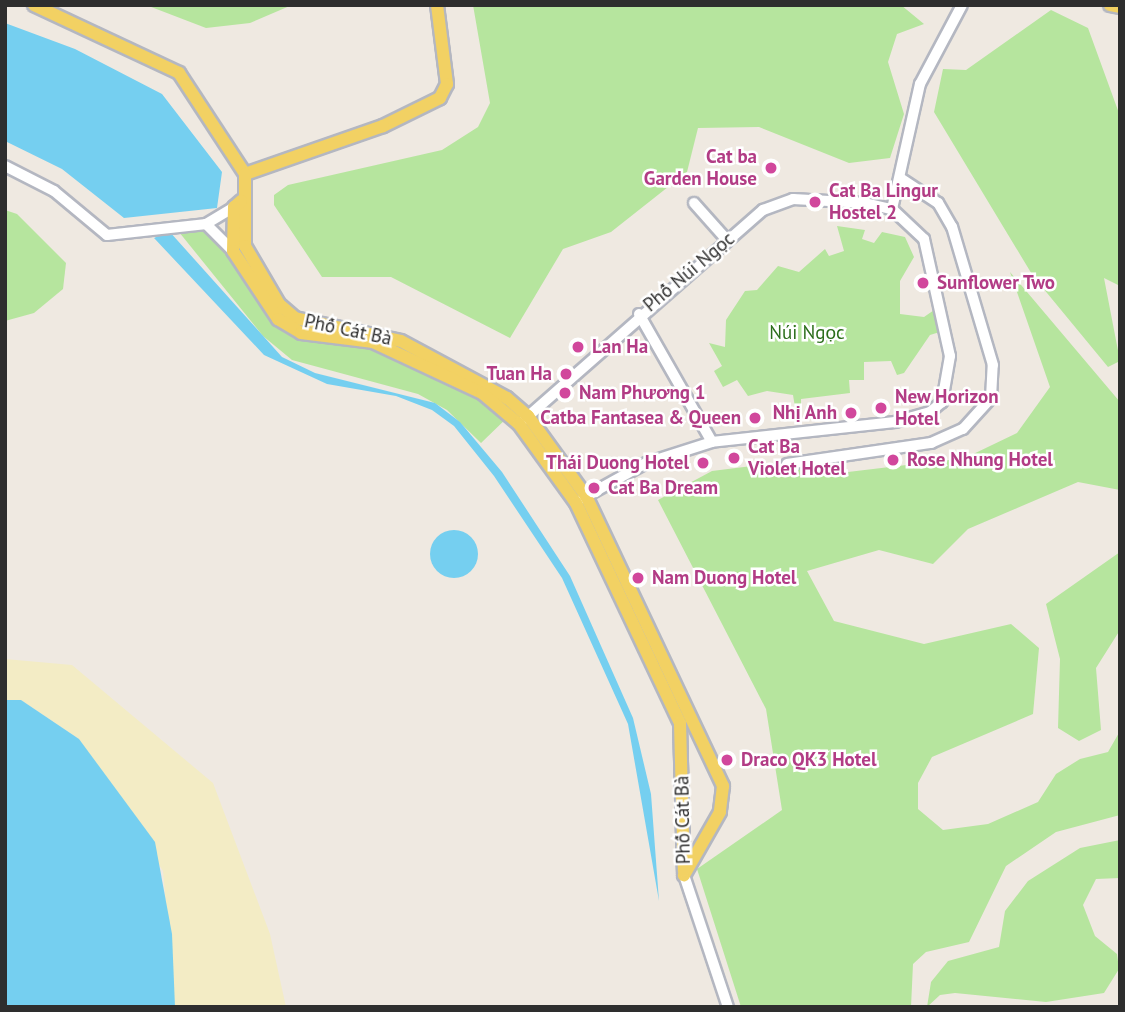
<!DOCTYPE html>
<html>
<head>
<meta charset="utf-8">
<style>
  body { margin:0 }
  #map { position:relative; width:1125px; height:1012px; overflow:hidden; background:#efe9e1; font-family:"PT Sans",sans-serif }
  div>[style] { position:absolute }
  .green>* { inset:0; background:#b6e59e }
  .sand>* { inset:0; background:#f3ecc5 }
  .water>* { inset:0; background:#75cff0 }
  .round { border-radius:50% }
  .roads { filter:drop-shadow(2px 0 #b4b7c1) drop-shadow(-2px 0 #b4b7c1) drop-shadow(0 2px #b4b7c1) drop-shadow(0 -2px #b4b7c1) }
  .minor>* { height:10px; margin:-5px; padding:0 5px; transform-origin:5px; border-radius:5px; background:#fff }
  .major>* { height:12px; margin:-6px; padding:0 6px; transform-origin:6px; border-radius:6px; background:#f2d163 }
  .dots>* { width:19px; height:19px; translate:-50% -50%; box-sizing:border-box; border:4px solid #fff; border-radius:50% }
  span { translate:-50% -50%; white-space:nowrap; text-align:center; line-height:1.15; -webkit-text-stroke:5px #fff; paint-order:stroke }
  .hotel-label { font-size:19px; color:#b23c85; font-weight:700 }
  .right { translate:-100% -50%; text-align:right }
  .left { translate:0 -50%; text-align:left }
  .street-label { font-size:19px; color:#2e2e2e }
  .park-label { font-size:19px; color:#2c6e1b }
  .frame { position:absolute; inset:0; border:7px solid #2e2e2e; pointer-events:none }
</style>
</head>
<body>
<div id="map">
  <div class="green">
    <div style="clip-path:polygon(146px 5px,292px 5px,250px 23px,206px 28px)"></div>
    <div style="clip-path:polygon(473px 5px,901px 5px,924px 24px,897px 34px,888px 62px,904px 114px,890px 158px,849px 163px,759px 127px,698px 128px,687px 172px,611px 232px,563px 249px,510px 338px,391px 277px,322px 277px,274px 205px,274px 195px,288px 185px,442px 150px,478px 127px,490px 103px)"></div>
    <div style="clip-path:polygon(1051px 10px,1088px 28px,1120px 116px,1120px 286px,1104px 278px,1120px 361px,1108px 367px,1033px 276px,934px 112px,943px 69px,966px 70px)"></div>
    <div style="clip-path:polygon(5px 210px,17px 214px,66px 263px,63px 289px,34px 313px,5px 321px)"></div>
    <div style="clip-path:polygon(837px 226px,865px 230px,862px 239px,874px 243px,882px 232px,905px 237px,914px 257px,900px 281px,900px 314px,924px 317px,937px 308px,943px 331px,930px 335px,904px 373px,897px 375px,891px 361px,864px 362px,864px 380px,849px 380px,850px 393px,801px 399px,801px 406px,795px 407px,793px 395px,767px 391px,748px 396px,737px 380px,723px 387px,714px 371px,722px 366px,709px 343px,725px 347px,726px 320px,745px 291px,757px 290px,778px 266px,799px 272px,825px 249px,829px 256px,844px 251px)"></div>
    <div style="clip-path:polygon(195px 230px,228px 236px,282px 327px,360px 335px,512px 413px,481px 443px,447px 410px,418px 394px,292px 360px,263px 336px,179px 232px)"></div>
    <div style="clip-path:polygon(1010px 272px,1120px 402px,1120px 490px,1078px 482px,968px 529px,933px 564px,879px 550px,807px 571px,834px 621px,924px 644px,1011px 624px,1039px 648px,1033px 714px,932px 757px,918px 783px,918px 809px,943px 830px,988px 824px,1038px 802px,1056px 774px,1080px 759px,1108px 752px,1120px 731px,1120px 815px,1056px 832px,1006px 866px,969px 942px,926px 952px,913px 964px,911px 1007px,741px 1007px,697px 869px,782px 810px,766px 709px,658px 500px,712px 471px,791px 461px,848px 472px,965px 458px,1017px 433px,1050px 387px)"></div>
    <div style="clip-path:polygon(1120px 552px,1120px 630px,1096px 668px,1101px 730px,1079px 741px,1058px 728px,1060px 659px,1046px 604px)"></div>
    <div style="clip-path:polygon(1120px 840px,1120px 878px,1096px 879px,1083px 905px,1095px 936px,1117px 954px,1119px 969px,1104px 993px,1046px 1002px,955px 993px,940px 995px,927px 1007px,931px 982px,948px 961px,999px 947px,1005px 911px,1028px 881px,1080px 848px)"></div>
  </div>
  <div class="sand">
    <div style="clip-path:polygon(5px 659px,72px 665px,213px 783px,270px 934px,286px 1007px,175px 1007px,163px 871px,79px 739px,21px 700px,5px 700px)"></div>
  </div>
  <div class="water">
    <div style="clip-path:polygon(5px 23px,75px 49px,162px 94px,222px 172px,217px 208px,124px 218px,62px 169px,5px 141px)"></div>
    <div style="clip-path:polygon(169px 231px,282px 357px,315px 373px,435px 403px,460px 422px,502px 472px,570px 576px,633px 718px,651px 794px,659px 901px,628px 724px,562px 578px,494px 476px,454px 426px,432px 410px,396px 396px,327px 384px,264px 355px,154px 238px)"></div>
    <div class="round" style="left:430px;top:530px;width:48px;height:48px"></div>
    <div style="clip-path:polygon(5px 700px,21px 700px,79px 739px,155px 842px,172px 934px,175px 1007px,5px 1007px)"></div>
  </div>
  <div class="roads">
    <div class="minor">
      <div style="left:5px;top:166px;width:55px;rotate:27deg"></div>
      <div style="left:54px;top:191px;width:69px;rotate:39.7deg"></div>
      <div style="left:107px;top:235px;width:100px;rotate:-6.3deg"></div>
      <div style="left:206px;top:224px;width:33px;rotate:-31deg"></div>
      <div style="left:694px;top:203px;width:50px;rotate:48.3deg"></div>
      <div style="left:892px;top:209px;width:128px;rotate:-77.4deg"></div>
      <div style="left:920px;top:84px;width:89px;rotate:-62deg"></div>
      <div style="left:206px;top:224px;width:38px;rotate:45deg"></div>
      <div style="left:639px;top:314px;width:147px;rotate:60.3deg"></div>
      <div style="left:525px;top:419px;width:317px;rotate:-41.3deg"></div>
      <div style="left:763px;top:210px;width:32px;rotate:-20deg"></div>
      <div style="left:793px;top:199px;width:72px;rotate:3.2deg"></div>
      <div style="left:865px;top:203px;width:28px;rotate:13deg"></div>
      <div style="left:892px;top:209px;width:44px;rotate:43.2deg"></div>
      <div style="left:924px;top:239px;width:120px;rotate:77.5deg"></div>
      <div style="left:950px;top:356px;width:47px;rotate:99.9deg"></div>
      <div style="left:942px;top:402px;width:16px;rotate:140deg"></div>
      <div style="left:930px;top:412px;width:36px;rotate:164deg"></div>
      <div style="left:895px;top:422px;width:184px;rotate:173.8deg"></div>
      <div style="left:712px;top:442px;width:69px;rotate:162.3deg"></div>
      <div style="left:646px;top:463px;width:72px;rotate:150.9deg"></div>
      <div style="left:787px;top:464px;width:146px;rotate:-8.3deg"></div>
      <div style="left:931px;top:443px;width:35px;rotate:-24deg"></div>
      <div style="left:963px;top:429px;width:42px;rotate:-47.9deg"></div>
      <div style="left:991px;top:398px;width:33px;rotate:-87deg"></div>
      <div style="left:993px;top:365px;width:144px;rotate:-106.5deg"></div>
      <div style="left:952px;top:227px;width:28px;rotate:-120deg"></div>
      <div style="left:938px;top:203px;width:45px;rotate:-146.7deg"></div>
      <div style="left:684px;top:875px;width:139px;rotate:71.6deg"></div>
    </div>
    <div class="major">
      <div style="left:34px;top:5px;width:160px;rotate:25.1deg"></div>
      <div style="left:179px;top:73px;width:121px;rotate:56.8deg"></div>
      <div style="left:437px;top:5px;width:80px;rotate:82.8deg"></div>
      <div style="left:447px;top:84px;width:16px;rotate:117deg"></div>
      <div style="left:440px;top:98px;width:64px;rotate:153.8deg"></div>
      <div style="left:383px;top:126px;width:146px;rotate:160.8deg"></div>
      <div style="left:245px;top:174px;width:72px;rotate:90deg"></div>
      <div style="left:245px;top:246px;width:67px;rotate:59.6deg"></div>
      <div style="left:279px;top:304px;width:21px;rotate:41deg"></div>
      <div style="left:295px;top:318px;width:108px;rotate:12.2deg"></div>
      <div style="left:401px;top:341px;width:120px;rotate:28.3deg"></div>
      <div style="left:507px;top:398px;width:28px;rotate:41deg"></div>
      <div style="left:528px;top:416px;width:99px;rotate:54.1deg"></div>
      <div style="left:586px;top:496px;width:321px;rotate:64.7deg"></div>
      <div style="left:723px;top:786px;width:26px;rotate:97deg"></div>
      <div style="left:720px;top:812px;width:73px;rotate:119.7deg"></div>
      <div style="left:1110px;top:5px;width:10px;rotate:11deg"></div>
      <div style="left:241px;top:201px;width:9px;rotate:139deg"></div>
      <div style="left:234px;top:207px;width:44px;rotate:91.3deg"></div>
      <div style="left:233px;top:251px;width:82px;rotate:56.5deg"></div>
      <div style="left:278px;top:319px;width:27px;rotate:31deg"></div>
      <div style="left:301px;top:333px;width:73px;rotate:7.1deg"></div>
      <div style="left:373px;top:342px;width:120px;rotate:25.1deg"></div>
      <div style="left:482px;top:393px;width:48px;rotate:40deg"></div>
      <div style="left:519px;top:424px;width:97px;rotate:54.2deg"></div>
      <div style="left:576px;top:503px;width:243px;rotate:64.7deg"></div>
      <div style="left:680px;top:723px;width:148px;rotate:88.5deg"></div>
    </div>
  </div>
  <div class="dots">
    <div style="left:771px;top:168px;background:#d1479c"></div>
    <div style="left:815px;top:202px;background:#d1479c"></div>
    <div style="left:923px;top:283px;background:#d1479c"></div>
    <div style="left:578px;top:347px;background:#d1479c"></div>
    <div style="left:566px;top:374px;background:#d1479c"></div>
    <div style="left:565px;top:393px;background:#d1479c"></div>
    <div style="left:881px;top:408px;background:#d1479c"></div>
    <div style="left:851px;top:413px;background:#d1479c"></div>
    <div style="left:755px;top:418px;background:#d1479c"></div>
    <div style="left:734px;top:458px;background:#d1479c"></div>
    <div style="left:893px;top:460px;background:#d1479c"></div>
    <div style="left:703px;top:463px;background:#d1479c"></div>
    <div style="left:594px;top:488px;background:#d1479c"></div>
    <div style="left:638px;top:578px;background:#d1479c"></div>
    <div style="left:727px;top:760px;background:#d1479c"></div>
  </div>
  <div class="hotel-label">
    <span class="right" style="left:757px;top:168px">Cat ba<br>Garden House</span>
    <span class="left" style="left:829px;top:202px">Cat Ba Lingur<br>Hostel 2</span>
    <span class="left" style="left:937px;top:283px">Sunflower Two</span>
    <span class="left" style="left:592px;top:347px">Lan Ha</span>
    <span class="right" style="left:552px;top:374px">Tuan Ha</span>
    <span class="left" style="left:579px;top:393px">Nam Phương 1</span>
    <span class="left" style="left:895px;top:408px">New Horizon<br>Hotel</span>
    <span class="right" style="left:837px;top:413px">Nhị Anh</span>
    <span class="right" style="left:741px;top:418px">Catba Fantasea &amp; Queen</span>
    <span class="left" style="left:748px;top:458px">Cat Ba<br>Violet Hotel</span>
    <span class="left" style="left:907px;top:460px">Rose Nhung Hotel</span>
    <span class="right" style="left:689px;top:463px">Thái Duong Hotel</span>
    <span class="left" style="left:608px;top:488px">Cat Ba Dream</span>
    <span class="left" style="left:652px;top:578px">Nam Duong Hotel</span>
    <span class="left" style="left:741px;top:760px">Draco QK3 Hotel</span>
  </div>
  <div class="street-label">
    <span style="left:689px;top:272px;rotate:-40deg">Phố Núi Ngọc</span>
    <span style="left:348px;top:330px;rotate:12deg">Phố Cát Bà</span>
    <span style="left:683px;top:820px;rotate:-91deg">Phố Cát Bà</span>
  </div>
  <div class="park-label">
    <span style="left:807px;top:333px">Núi Ngọc</span>
  </div>
  <div class="frame"></div>
</div>
</body>
</html>
